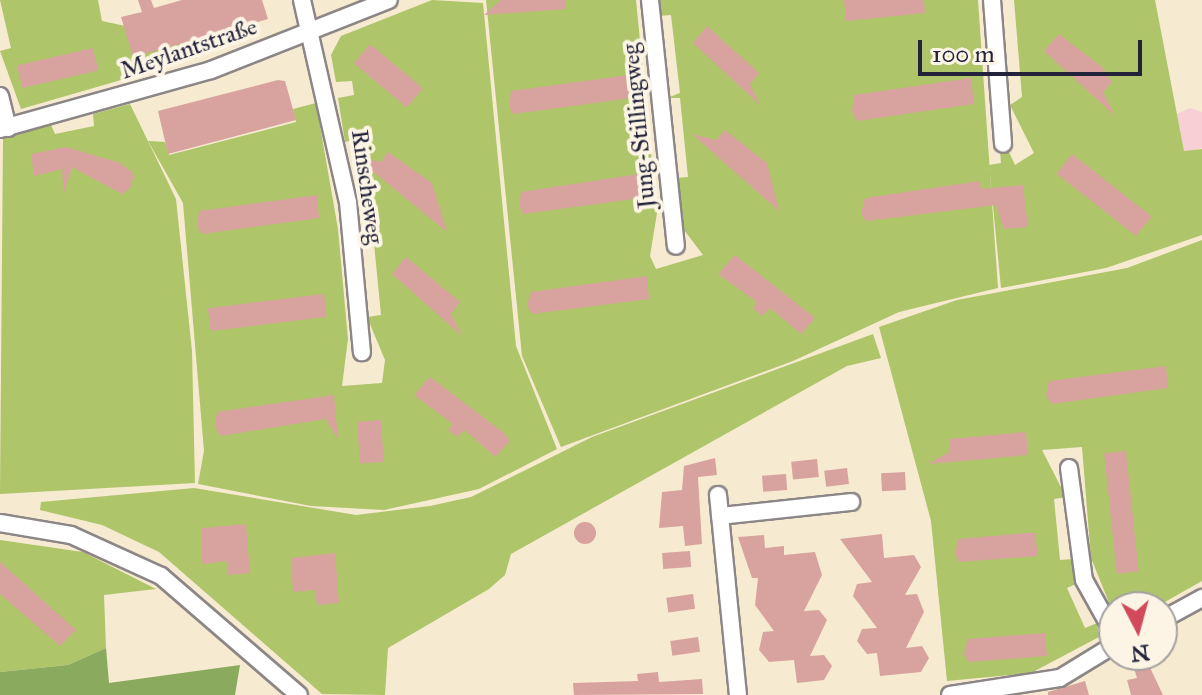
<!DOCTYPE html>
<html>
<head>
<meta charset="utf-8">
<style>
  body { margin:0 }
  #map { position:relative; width:1202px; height:695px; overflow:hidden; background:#f6ead1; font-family:"IM FELL Great Primer",serif }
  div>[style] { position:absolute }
  .built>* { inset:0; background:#f7cfd4 }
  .green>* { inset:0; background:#aec569 }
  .forest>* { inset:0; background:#8aaa5d }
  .building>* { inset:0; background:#d8a39e; transform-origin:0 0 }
  .round { border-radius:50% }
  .roads { filter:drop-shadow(2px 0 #8c8686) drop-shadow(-2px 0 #8c8686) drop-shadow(0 2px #8c8686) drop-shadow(0 -2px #8c8686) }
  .street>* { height:16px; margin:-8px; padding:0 8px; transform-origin:8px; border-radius:8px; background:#fff }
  span { translate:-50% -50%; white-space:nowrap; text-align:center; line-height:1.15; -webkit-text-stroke:8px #fcf5e5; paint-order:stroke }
  .street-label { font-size:24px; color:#22223b }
  .north { position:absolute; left:1098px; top:591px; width:80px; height:80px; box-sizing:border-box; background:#fcf5e5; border:2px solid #a5a1a1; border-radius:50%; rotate:174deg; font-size:22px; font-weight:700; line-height:32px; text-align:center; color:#22223b }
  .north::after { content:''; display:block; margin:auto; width:28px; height:36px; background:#d1495b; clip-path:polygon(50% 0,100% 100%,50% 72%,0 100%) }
  .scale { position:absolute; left:918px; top:40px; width:224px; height:36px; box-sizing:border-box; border:4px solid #22223b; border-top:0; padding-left:10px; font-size:24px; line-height:28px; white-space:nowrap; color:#22223b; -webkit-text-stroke:6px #fcf5e5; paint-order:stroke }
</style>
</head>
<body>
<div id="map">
  <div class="built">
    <div style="clip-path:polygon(1190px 108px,1202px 112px,1202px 148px,1184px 152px,1177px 114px)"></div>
  </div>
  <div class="green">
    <div style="clip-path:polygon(0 0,98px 0,102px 21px,191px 40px,197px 58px,21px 109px,0 51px,11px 48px)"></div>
    <div style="clip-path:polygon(432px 0,483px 3px,516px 346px,557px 449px,479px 489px,384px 510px,311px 506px,198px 484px,204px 451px,183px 203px,148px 141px,165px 142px,169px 155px,296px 122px,293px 109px,316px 103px,338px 229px,348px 339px,342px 386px,382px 383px,385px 360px,367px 317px,381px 315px,373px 233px,370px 214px,357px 216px,369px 211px,368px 201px,358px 139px,345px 142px,338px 98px,354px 95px,352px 81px,336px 82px,331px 55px,341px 36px)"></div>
    <div style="clip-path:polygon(486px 0,636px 0,657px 213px,650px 256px,656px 269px,703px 255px,681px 226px,675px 178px,688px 177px,680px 98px,667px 98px,680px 93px,671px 15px,659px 16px,657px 0,978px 0,998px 288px,899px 312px,793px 361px,561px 447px,522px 356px)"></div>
    <div style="clip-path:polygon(1014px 0,1155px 0,1184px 151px,1202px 149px,1202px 235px,1106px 268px,1001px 288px,989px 165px,1001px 163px,1000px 151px,1009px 152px,1015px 165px,1034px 153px,1010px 105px,1022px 97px)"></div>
    <div style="clip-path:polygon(130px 104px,176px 199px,192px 351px,195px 483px,0 494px,3px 138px,51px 125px,55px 134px,94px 126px,93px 114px)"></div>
    <div style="clip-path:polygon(1202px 240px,1202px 581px,1156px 607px,1114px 607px,1114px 615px,1091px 558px,1082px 447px,1042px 450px,1066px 497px,1054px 499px,1060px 560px,1073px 559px,1078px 583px,1067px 588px,1085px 628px,1097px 623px,1099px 637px,1031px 673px,947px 681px,931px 521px,879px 327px,957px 300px,1127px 268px)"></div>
    <div style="clip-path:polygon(873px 334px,881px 358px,847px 366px,511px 554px,505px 575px,489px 589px,388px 648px,385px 695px,322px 694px,159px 552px,102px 525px,40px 510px,41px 502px,194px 488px,356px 515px,430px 506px,471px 497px,592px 437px)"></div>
    <div style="clip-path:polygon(0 540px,83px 552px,156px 589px,104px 595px,106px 648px,68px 665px,0 672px)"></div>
  </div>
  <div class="forest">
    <div style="clip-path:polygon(106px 648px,109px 683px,240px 665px,235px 695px,0 695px,0 672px,68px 665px)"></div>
  </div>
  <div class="building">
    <div style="clip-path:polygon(138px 0,151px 0,154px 8px,182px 0,262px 0,268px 19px,133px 57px,121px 17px,142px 12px)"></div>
    <div style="clip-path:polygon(501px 0,566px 0,566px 9px,484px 15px)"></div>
    <div style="clip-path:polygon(844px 0,924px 0,925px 13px,846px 21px)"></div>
    <div style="clip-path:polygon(707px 26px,759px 73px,750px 84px,761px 106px,693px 43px)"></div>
    <div style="clip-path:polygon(1059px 34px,1102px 67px,1112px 82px,1103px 92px,1115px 116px,1044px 51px)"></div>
    <div style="left:370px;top:44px;width:69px;height:25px;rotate:40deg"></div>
    <div style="left:93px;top:48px;width:23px;height:78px;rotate:77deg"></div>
    <div style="clip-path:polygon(629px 75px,631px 98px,513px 114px,509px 106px,511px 91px)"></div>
    <div style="clip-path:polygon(971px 78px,974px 104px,857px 121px,852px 111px,854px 95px)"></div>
    <div style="clip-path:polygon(278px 80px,285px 81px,296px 120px,168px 154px,158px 111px)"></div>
    <div style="clip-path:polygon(725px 130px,767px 163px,779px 211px,692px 134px,716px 140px)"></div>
    <div style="clip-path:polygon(66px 147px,120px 163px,134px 174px,131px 187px,122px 194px,72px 167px,64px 194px,62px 169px,34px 176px,31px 154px)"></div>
    <div style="clip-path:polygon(388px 152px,432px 183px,447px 232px,355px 157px,381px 162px)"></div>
    <div style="left:1072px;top:154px;width:101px;height:25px;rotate:38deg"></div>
    <div style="clip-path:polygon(639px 174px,641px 198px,523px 214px,519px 205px,521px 192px)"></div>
    <div style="clip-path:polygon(980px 181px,981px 189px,1023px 185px,1028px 227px,1004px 229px,996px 205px,866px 221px,861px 214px,865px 198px)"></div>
    <div style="clip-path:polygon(317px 195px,319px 218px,202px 234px,197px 226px,199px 211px)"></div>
    <div style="clip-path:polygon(735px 255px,815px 318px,801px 334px,770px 308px,762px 316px,753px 308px,757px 302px,718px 274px)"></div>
    <div style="clip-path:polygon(406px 257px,460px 302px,451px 314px,462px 336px,392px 274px)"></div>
    <div style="clip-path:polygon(647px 276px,649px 299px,532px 314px,527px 306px,531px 292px)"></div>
    <div style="left:324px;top:294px;width:23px;height:117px;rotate:83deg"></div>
    <div style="clip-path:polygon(1166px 366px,1168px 388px,1051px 404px,1046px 395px,1049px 381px)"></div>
    <div style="clip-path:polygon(430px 377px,504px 433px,510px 441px,495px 457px,465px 430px,457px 437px,448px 430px,453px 424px,414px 395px)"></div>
    <div style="clip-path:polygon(334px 395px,338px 440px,326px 419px,220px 436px,215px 426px,217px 412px)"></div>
    <div style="left:381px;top:420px;width:42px;height:24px;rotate:86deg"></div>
    <div style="clip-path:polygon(1026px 432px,1028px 455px,928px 464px,949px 452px,949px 439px)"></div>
    <div style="left:1126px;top:451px;width:121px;height:22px;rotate:84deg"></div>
    <div style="clip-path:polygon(715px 458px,717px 475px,698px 477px,702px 544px,685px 546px,683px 526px,659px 528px,662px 492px,682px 490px,684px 466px)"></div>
    <div style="left:817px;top:459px;width:18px;height:26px;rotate:84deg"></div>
    <div style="left:847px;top:468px;width:16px;height:23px;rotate:83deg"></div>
    <div style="left:905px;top:472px;width:18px;height:24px;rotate:87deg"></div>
    <div style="left:786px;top:474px;width:16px;height:24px;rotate:86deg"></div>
    <div class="round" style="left:574px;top:522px;width:22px;height:22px"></div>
    <div style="clip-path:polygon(246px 524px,250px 573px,228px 575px,227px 561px,202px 564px,202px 528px)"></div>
    <div style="clip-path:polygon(1026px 533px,1035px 533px,1038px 556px,959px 562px,955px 554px,958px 539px)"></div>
    <div style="clip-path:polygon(882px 534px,884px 558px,914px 555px,921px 567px,905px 595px,917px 594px,924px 612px,906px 648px,922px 646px,929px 658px,921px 672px,880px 676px,877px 653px,867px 654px,857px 641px,862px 629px,877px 628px,853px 596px,857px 584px,872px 582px,840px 539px)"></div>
    <div style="clip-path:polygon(764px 535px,765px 548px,784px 546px,784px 555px,815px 552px,822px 575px,804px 611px,819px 610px,827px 620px,810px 656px,824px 655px,832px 666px,824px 680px,797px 683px,794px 660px,769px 662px,759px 650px,763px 632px,774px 631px,755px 605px,758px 578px,752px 578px,738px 537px)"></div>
    <div style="left:690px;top:551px;width:16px;height:28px;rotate:86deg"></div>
    <div style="clip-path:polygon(335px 553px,339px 603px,317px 605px,315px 590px,293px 592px,291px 558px)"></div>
    <div style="clip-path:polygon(0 562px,76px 630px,60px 646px,0 594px)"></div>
    <div style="left:693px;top:594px;width:15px;height:27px;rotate:82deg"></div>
    <div style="clip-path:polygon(1045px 633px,1047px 656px,969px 662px,964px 654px,968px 639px)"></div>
    <div style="left:698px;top:637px;width:15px;height:28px;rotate:82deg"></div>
    <div style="clip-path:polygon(1130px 655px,1144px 655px,1163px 695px,1131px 695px,1127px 680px,1137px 678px)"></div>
    <div style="clip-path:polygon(658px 672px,659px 682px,702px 679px,703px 694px,574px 695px,573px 683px,638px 681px,637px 674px)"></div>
    <div style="clip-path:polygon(1085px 681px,1089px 695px,1048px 695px,1048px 692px)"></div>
  </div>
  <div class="roads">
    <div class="street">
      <div style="left:302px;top:0;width:207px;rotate:77.2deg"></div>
      <div style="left:348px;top:202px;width:151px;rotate:84.7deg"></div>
      <div style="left:650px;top:0;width:247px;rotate:84deg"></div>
      <div style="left:992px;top:0;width:144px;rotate:85.6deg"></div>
      <div style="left:0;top:96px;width:33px;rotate:76deg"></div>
      <div style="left:0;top:129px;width:219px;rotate:-15.6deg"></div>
      <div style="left:211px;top:70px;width:191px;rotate:-21.5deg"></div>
      <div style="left:1069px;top:468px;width:113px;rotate:82.4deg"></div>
      <div style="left:1084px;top:580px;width:62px;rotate:60.9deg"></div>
      <div style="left:718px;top:495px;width:201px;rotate:84.3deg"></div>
      <div style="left:720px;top:516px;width:132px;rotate:-6.1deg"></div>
      <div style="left:0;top:523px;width:72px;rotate:9.6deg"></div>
      <div style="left:71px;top:535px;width:99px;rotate:24.5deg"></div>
      <div style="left:161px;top:576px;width:182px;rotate:40.8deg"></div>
      <div style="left:1162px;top:620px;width:46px;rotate:-28.8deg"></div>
      <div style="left:950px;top:695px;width:111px;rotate:-8.8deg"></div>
      <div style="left:1060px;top:678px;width:63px;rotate:-31.4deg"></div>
    </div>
  </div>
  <div class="street-label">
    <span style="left:189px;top:49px;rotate:-19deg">Meylantstraße</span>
    <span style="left:639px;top:126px;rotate:-96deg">Jung-Stillingweg</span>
    <span style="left:367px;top:187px;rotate:82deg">Rinscheweg</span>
  </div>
  <div class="north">N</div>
  <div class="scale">100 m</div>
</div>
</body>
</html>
